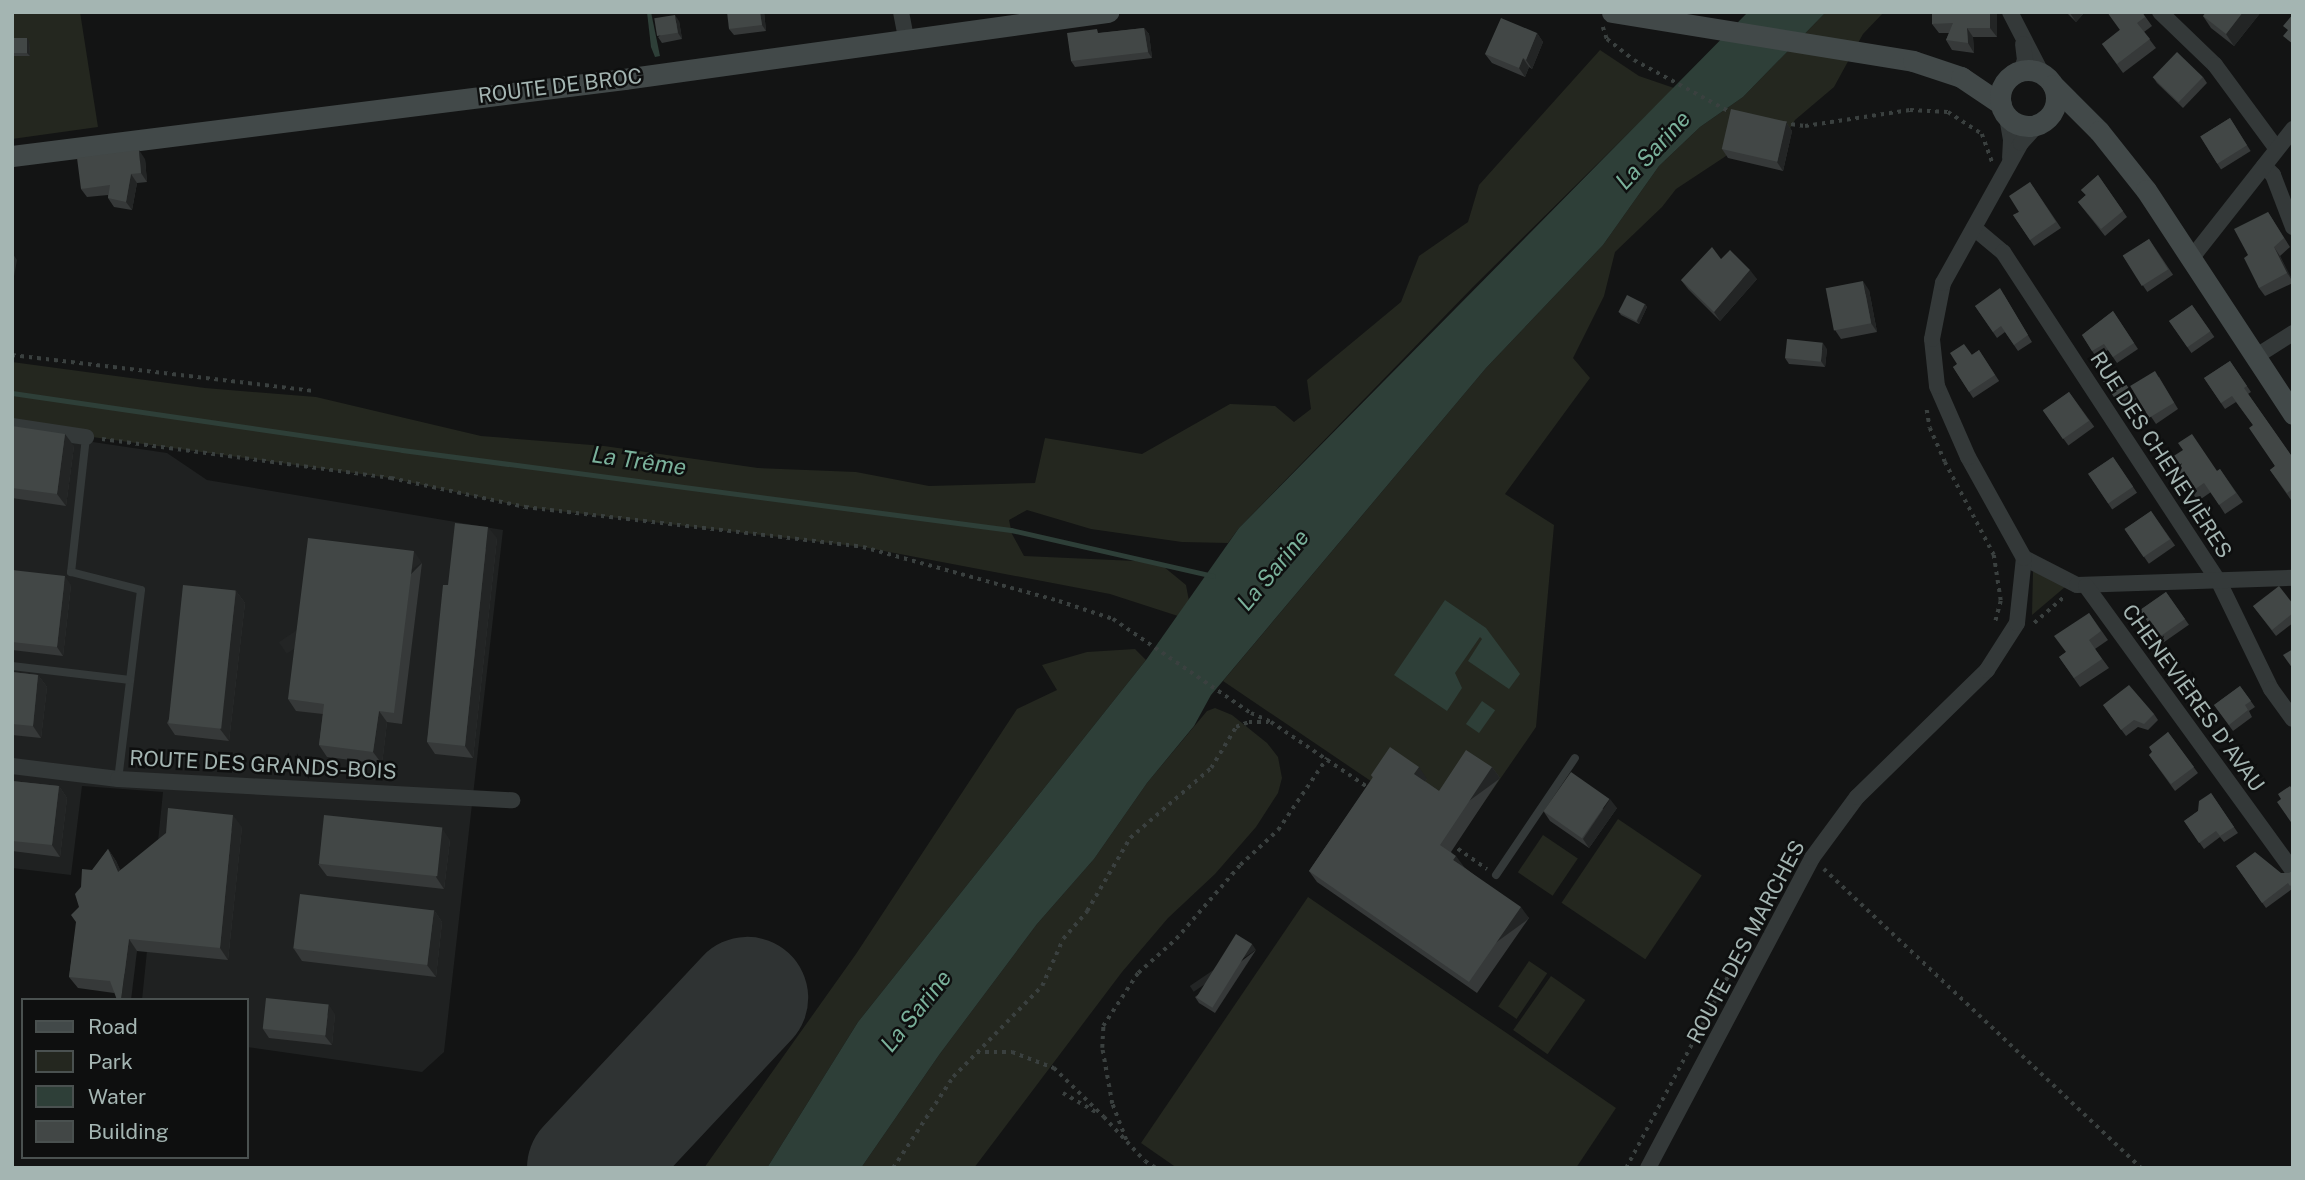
<!DOCTYPE html>
<html>
<head>
<meta charset="utf-8">
<style>
  body { margin:0 }
  #map { position:relative; width:2305px; height:1180px; overflow:hidden; background:#131414; font-family:"Public Sans",sans-serif }
  div>[style] { position:absolute }
  .built>* { inset:0; background:#1f2121 }
  .green>* { inset:0; background:#24271f; transform-origin:0 0 }
  .water>* { inset:0; background:#2e3f38; transform-origin:0 0 }
  .stream>* { height:5px; margin:-2.5px; padding:0 2.5px; transform-origin:2.5px; border-radius:2.5px; background:#2e3f38 }
  .runway>* { height:122px; margin:-61px; padding:0 61px; transform-origin:61px; border-radius:61px; background:#2f3333 }
  .path>* { height:3.5px; margin-top:-1.75px; transform-origin:0; background:repeating-linear-gradient(90deg,#3a403f 0 3.5px,transparent 0 8.5px) }
  .service>* { height:8px; margin:-4px; padding:0 4px; transform-origin:4px; border-radius:4px; background:#343939 }
  .minor>* { height:16px; margin:-8px; padding:0 8px; transform-origin:8px; border-radius:8px; background:#343939 }
  .secondary>* { height:21px; margin:-10.5px; padding:0 10.5px; transform-origin:10.5px; border-radius:10.5px; background:#424949 }
  .secondary>.ring { margin:-10.5px; padding:0; box-sizing:content-box; background:none; border:21px solid #424949; border-radius:50% }
  .wall>* { inset:0; background:#363939; transform-origin:0 0 }
  .shaded-wall>* { inset:0; background:#232525; transform-origin:0 0 }
  .building>* { inset:0; background:#424746; transform-origin:0 0 }
  span { translate:-50% -50%; white-space:nowrap; text-align:center; line-height:1.15; -webkit-text-stroke:5px #0e0f0f; paint-order:stroke }
  .street-label { font-size:21px; color:#a4b5b2 }
  .water-label { font-size:23px; color:#7ab19b; font-style:italic }
  .frame { position:absolute; inset:0; border:14px solid #a4b5b2; pointer-events:none }
  .legend { position:absolute; left:21px; top:998px; width:228px; height:161px; box-sizing:border-box; background:#0e0f0f; border:2px solid #4a5150; margin:0; padding:9px 12px; list-style:none; font-size:21px; color:#a4b5b2 }
  .legend li { display:flex; align-items:center; gap:14px; height:35px }
  .legend b { width:35px; border:2px solid #4a5150 }
</style>
</head>
<body>
<div id="map">
  <div class="built">
    <div style="clip-path:polygon(12px 430px,167px 453px,207px 480px,503px 530px,444px 1052px,422px 1072px,247px 1047px,247px 1000px,142px 1000px,163px 792px,82px 786px,71px 875px,12px 868px)"></div>
  </div>
  <div class="green">
    <div style="clip-path:polygon(80px 12px,98px 127px,12px 139px,12px 13px)"></div>
    <div style="clip-path:polygon(1826px 12px,1884px 12px,1863px 34px,1834px 87px,1795px 120px,1789px 130px,1737px 118px,1726px 156px,1676px 189px,1662px 207px,1615px 252px,1604px 296px,1573px 358px,1590px 378px,1505px 494px,1554px 525px,1536px 727px,1458px 840px,1223px 681px,1486px 368px,1603px 245px,1659px 166px,1700px 127px,1743px 97px)"></div>
    <div style="clip-path:polygon(1600px 50px,1639px 76px,1674px 88px,1473px 287px,1239px 528px,1228px 543px,1182px 542px,1091px 529px,1027px 510px,1009px 520px,1012px 534px,1024px 556px,1158px 562px,1186px 585px,1189px 601px,1178px 616px,1110px 594px,863px 547px,525px 507px,390px 478px,12px 426px,12px 362px,205px 388px,316px 397px,481px 436px,604px 446px,758px 468px,856px 472px,929px 486px,1035px 483px,1045px 438px,1142px 454px,1230px 404px,1275px 406px,1294px 422px,1311px 409px,1307px 380px,1401px 302px,1419px 256px,1468px 222px,1479px 185px)"></div>
    <div style="clip-path:polygon(2036px 570px,2065px 587px,2032px 615px,2033px 572px)"></div>
    <div style="clip-path:polygon(1135px 649px,1146px 660px,858px 1022px,767px 1168px,704px 1168px,856px 954px,1017px 709px,1057px 690px,1042px 665px,1087px 652px)"></div>
    <div style="clip-path:polygon(1215px 708px,1232px 715px,1267px 743px,1278px 757px,1282px 778px,1278px 793px,1256px 827px,1215px 874px,1168px 918px,1122px 972px,974px 1168px,861px 1168px,939px 1055px,1037px 924px,1094px 859px,1147px 783px,1207px 711px)"></div>
    <div style="left:1618px;top:819px;width:101px;height:101px;rotate:34deg"></div>
    <div style="left:1543px;top:835px;width:42px;height:45px;rotate:34deg"></div>
    <div style="clip-path:polygon(1308px 897px,1616px 1108px,1576px 1168px,1177px 1168px,1141px 1143px)"></div>
    <div style="left:1529px;top:961px;width:22px;height:55px;rotate:34deg"></div>
    <div style="left:1551px;top:976px;width:42px;height:66px;rotate:35deg"></div>
  </div>
  <div class="water">
    <div style="clip-path:polygon(647px 12px,651px 12px,660px 56px,655px 57px,651px 47px)"></div>
    <div style="clip-path:polygon(1748px 12px,1826px 12px,1743px 97px,1700px 127px,1659px 166px,1603px 245px,1486px 368px,1211px 695px,1194px 726px,1147px 783px,1094px 859px,1037px 924px,939px 1055px,861px 1168px,767px 1168px,858px 1022px,1146px 660px,1239px 528px)"></div>
    <div style="clip-path:polygon(1445px 600px,1486px 628px,1520px 674px,1509px 689px,1468px 661px,1482px 639px,1480px 637px,1455px 673px,1462px 688px,1447px 711px,1394px 675px)"></div>
    <div style="left:1482px;top:701px;width:16px;height:28px;rotate:35deg"></div>
  </div>
  <div class="stream">
    <div style="left:12px;top:393px;width:394px;rotate:8.3deg"></div>
    <div style="left:402px;top:450px;width:614px;rotate:7.48deg"></div>
    <div style="left:1011px;top:530px;width:207px;rotate:12.8deg"></div>
  </div>
  <div class="runway">
    <div style="left:588px;top:1168px;width:233px;rotate:-46.9deg"></div>
  </div>
  <div class="path">
    <div style="left:1603px;top:27px;width:13px;rotate:72deg"></div>
    <div style="left:1607px;top:39px;width:34px;rotate:38deg"></div>
    <div style="left:1634px;top:60px;width:114px;rotate:28.4deg"></div>
    <div style="left:1783px;top:123px;width:22px;rotate:8deg"></div>
    <div style="left:1805px;top:126px;width:106px;rotate:-8.7deg"></div>
    <div style="left:1910px;top:110px;width:38px;rotate:3deg"></div>
    <div style="left:1948px;top:112px;width:40px;rotate:32.9deg"></div>
    <div style="left:1982px;top:134px;width:30px;rotate:70deg"></div>
    <div style="left:12px;top:355px;width:303px;rotate:6.8deg"></div>
    <div style="left:1927px;top:410px;width:18px;rotate:81deg"></div>
    <div style="left:1930px;top:428px;width:37px;rotate:66deg"></div>
    <div style="left:1945px;top:462px;width:105px;rotate:62.2deg"></div>
    <div style="left:1994px;top:555px;width:47px;rotate:81.3deg"></div>
    <div style="left:2001px;top:601px;width:23px;rotate:105deg"></div>
    <div style="left:102px;top:439px;width:292px;rotate:7.7deg"></div>
    <div style="left:391px;top:478px;width:137px;rotate:12.2deg"></div>
    <div style="left:525px;top:507px;width:340px;rotate:6.7deg"></div>
    <div style="left:863px;top:547px;width:203px;rotate:15.4deg"></div>
    <div style="left:1059px;top:601px;width:57px;rotate:18.4deg"></div>
    <div style="left:1113px;top:619px;width:167px;rotate:34.3deg"></div>
    <div style="left:1251px;top:713px;width:22px;rotate:24deg"></div>
    <div style="left:1271px;top:722px;width:118px;rotate:34deg"></div>
    <div style="left:2034px;top:623px;width:41px;rotate:-41.1deg"></div>
    <div style="left:1451px;top:844px;width:44px;rotate:34.8deg"></div>
    <div style="left:1824px;top:869px;width:436px;rotate:43.3deg"></div>
    <div style="left:977px;top:1052px;width:35px"></div>
    <div style="left:1012px;top:1052px;width:45px;rotate:20.9deg"></div>
    <div style="left:1054px;top:1068px;width:70px;rotate:44.4deg"></div>
    <div style="left:1063px;top:1093px;width:39px;rotate:30deg"></div>
    <div style="left:1104px;top:1117px;width:60px;rotate:47deg"></div>
    <div style="left:1145px;top:1161px;width:13px;rotate:32deg"></div>
    <div style="left:1126px;top:1140px;width:39px;rotate:-111deg"></div>
    <div style="left:1112px;top:1104px;width:57px;rotate:-100.1deg"></div>
    <div style="left:1102px;top:1048px;width:22px;rotate:-87deg"></div>
    <div style="left:1103px;top:1026px;width:64px;rotate:-56.6deg"></div>
    <div style="left:1138px;top:973px;width:51px;rotate:-41.8deg"></div>
    <div style="left:1176px;top:939px;width:98px;rotate:-49.1deg"></div>
    <div style="left:1240px;top:865px;width:52px;rotate:-42.6deg"></div>
    <div style="left:1278px;top:830px;width:87px;rotate:-55.8deg"></div>
    <div style="left:893px;top:1168px;width:109px;rotate:-56.6deg"></div>
    <div style="left:953px;top:1077px;width:127px;rotate:-45.6deg"></div>
    <div style="left:1042px;top:986px;width:51px;rotate:-65.9deg"></div>
    <div style="left:1063px;top:939px;width:37px;rotate:-49deg"></div>
    <div style="left:1087px;top:911px;width:85px;rotate:-59.5deg"></div>
    <div style="left:1130px;top:838px;width:107px;rotate:-40.8deg"></div>
    <div style="left:1211px;top:768px;width:48px;rotate:-58.6deg"></div>
    <div style="left:1236px;top:727px;width:14px;rotate:-21deg"></div>
    <div style="left:1249px;top:722px;width:19px"></div>
    <div style="left:1626px;top:1168px;width:222px;rotate:-62deg"></div>
  </div>
  <div class="service">
    <div style="left:86px;top:437px;width:136px;rotate:96.3deg"></div>
    <div style="left:71px;top:572px;width:72px;rotate:14.4deg"></div>
    <div style="left:141px;top:590px;width:190px;rotate:96.9deg"></div>
    <div style="left:12px;top:666px;width:119px;rotate:6.8deg"></div>
    <div style="left:1496px;top:875px;width:141px;rotate:-56deg"></div>
  </div>
  <div class="minor">
    <div style="left:901px;top:12px;width:26px;rotate:79deg"></div>
    <div style="left:2010px;top:12px;width:70px;rotate:62.7deg"></div>
    <div style="left:2160px;top:12px;width:76px;rotate:43.9deg"></div>
    <div style="left:2215px;top:65px;width:104px;rotate:53.6deg"></div>
    <div style="left:2021px;top:71px;width:12px;rotate:-70deg"></div>
    <div style="left:2025px;top:60px;width:16px;rotate:-97deg"></div>
    <div style="left:2007px;top:117px;width:23px;rotate:80deg"></div>
    <div style="left:2011px;top:140px;width:18px;rotate:93deg"></div>
    <div style="left:2264px;top:166px;width:13px;rotate:45deg"></div>
    <div style="left:2273px;top:175px;width:56px;rotate:69deg"></div>
    <div style="left:1974px;top:228px;width:38px;rotate:40deg"></div>
    <div style="left:2003px;top:252px;width:394px;rotate:56.8deg"></div>
    <div style="left:2219px;top:582px;width:119px;rotate:64.1deg"></div>
    <div style="left:2271px;top:689px;width:37px;rotate:54deg"></div>
    <div style="left:2190px;top:260px;width:167px;rotate:-51.8deg"></div>
    <div style="left:2255px;top:357px;width:45px;rotate:-32.3deg"></div>
    <div style="left:12px;top:426px;width:75px;rotate:8.5deg"></div>
    <div style="left:2024px;top:558px;width:59px;rotate:27deg"></div>
    <div style="left:2077px;top:585px;width:216px;rotate:-1.9deg"></div>
    <div style="left:2086px;top:586px;width:349px;rotate:54deg"></div>
    <div style="left:12px;top:766px;width:107px;rotate:7deg"></div>
    <div style="left:118px;top:779px;width:395px;rotate:3.1deg"></div>
    <div style="left:1648px;top:1168px;width:351px;rotate:-62.1deg"></div>
    <div style="left:1812px;top:858px;width:76px;rotate:-53.6deg"></div>
    <div style="left:1857px;top:797px;width:182px;rotate:-44.3deg"></div>
    <div style="left:1987px;top:670px;width:56px;rotate:-57.4deg"></div>
    <div style="left:2017px;top:623px;width:65px;rotate:-83.9deg"></div>
    <div style="left:2024px;top:558px;width:115px;rotate:-119deg"></div>
    <div style="left:1968px;top:457px;width:77px;rotate:-113.6deg"></div>
    <div style="left:1937px;top:386px;width:47px;rotate:-96.1deg"></div>
    <div style="left:1932px;top:339px;width:57px;rotate:-78.9deg"></div>
    <div style="left:1943px;top:283px;width:160px;rotate:-60.9deg"></div>
    <div style="left:2021px;top:143px;width:24px;rotate:-48deg"></div>
  </div>
  <div class="secondary">
    <div style="left:1612px;top:12px;width:305px;rotate:9.2deg"></div>
    <div style="left:1913px;top:61px;width:51px;rotate:18.4deg"></div>
    <div style="left:1961px;top:77px;width:48px;rotate:34deg"></div>
    <div class="ring" style="left:2000px;top:70px;width:35px;height:35px"></div>
    <div style="left:2053px;top:85px;width:65px;rotate:45deg"></div>
    <div style="left:2099px;top:131px;width:75px;rotate:51.5deg"></div>
    <div style="left:2146px;top:190px;width:268px;rotate:56.7deg"></div>
    <div style="left:12px;top:156px;width:617px;rotate:-7.17deg"></div>
    <div style="left:624px;top:79px;width:489px;rotate:-7.9deg"></div>
  </div>
  <div class="wall">
    <div style="clip-path:polygon(764px 12px,766px 31px,734px 35px,729px 29px)"></div>
    <div style="clip-path:polygon(1997px 12px,1997px 37px,1973px 37px,1974px 53px,1952px 50px,1946px 40px,1949px 33px,1939px 33px,1932px 24px)"></div>
    <div style="clip-path:polygon(2066px 12px,2085px 12px,2076px 22px)"></div>
    <div style="clip-path:polygon(2142px 12px,2152px 26px,2144px 32px,2156px 48px,2123px 73px,2102px 44px)"></div>
    <div style="clip-path:polygon(2261px 12px,2234px 46px,2211px 28px,2203px 16px)"></div>
    <div style="clip-path:polygon(679px 21px,682px 39px,662px 43px,658px 37px)"></div>
    <div style="clip-path:polygon(1144px 28px,1149px 34px,1152px 58px,1075px 67px,1071px 61px,1100px 33px)"></div>
    <div style="clip-path:polygon(1537px 33px,1543px 42px,1532px 69px,1529px 67px,1525px 77px,1492px 63px,1485px 54px)"></div>
    <div style="clip-path:polygon(12px 38px,29px 41px,30px 56px,12px 56px)"></div>
    <div style="clip-path:polygon(2153px 77px,2203px 77px,2207px 83px,2183px 108px,2157px 83px)"></div>
    <div style="left:2230px;top:118px;width:39px;height:35px;rotate:58deg"></div>
    <div style="clip-path:polygon(1786px 122px,1792px 131px,1783px 171px,1728px 158px,1722px 149px)"></div>
    <div style="clip-path:polygon(145px 159px,147px 182px,137px 183px,132px 210px,114px 207px,108px 198px,108px 195px,87px 197px,81px 189px)"></div>
    <div style="clip-path:polygon(2098px 175px,2127px 217px,2105px 236px,2078px 202px,2086px 195px,2081px 190px)"></div>
    <div style="clip-path:polygon(2030px 182px,2061px 228px,2034px 246px,2013px 215px,2019px 212px)"></div>
    <div style="clip-path:polygon(2268px 212px,2290px 247px,2280px 256px,2293px 283px,2265px 296px,2259px 288px,2248px 255px)"></div>
    <div style="left:2149px;top:239px;width:43px;height:31px;rotate:56deg"></div>
    <div style="clip-path:polygon(1757px 279px,1720px 321px,1688px 289px,1681px 280px)"></div>
    <div style="clip-path:polygon(1869px 290px,1877px 332px,1841px 339px,1835px 330px)"></div>
    <div style="clip-path:polygon(2004px 295px,2032px 342px,2018px 351px,2005px 332px,1997px 338px,1975px 306px)"></div>
    <div style="clip-path:polygon(1645px 304px,1647px 307px,1639px 324px,1621px 315px,1619px 312px)"></div>
    <div style="left:2192px;top:305px;width:39px;height:28px;rotate:55deg"></div>
    <div style="clip-path:polygon(2113px 311px,2138px 349px,2117px 363px,2108px 350px,2096px 357px,2082px 335px)"></div>
    <div style="clip-path:polygon(1827px 349px,1825px 367px,1789px 364px,1785px 358px)"></div>
    <div style="left:1979px;top:350px;width:37px;height:31px;rotate:57deg"></div>
    <div style="clip-path:polygon(2230px 361px,2251px 392px,2248px 394px,2293px 458px,2293px 498px,2291px 500px,2270px 470px,2275px 466px,2253px 425px,2236px 402px,2225px 409px,2204px 378px)"></div>
    <div style="left:2117px;top:371px;width:34px;height:17px;rotate:56deg"></div>
    <div style="clip-path:polygon(2159px 377px,2178px 409px,2156px 424px,2131px 387px)"></div>
    <div style="left:2069px;top:392px;width:43px;height:32px;rotate:54deg"></div>
    <div style="clip-path:polygon(12px 426px,74px 446px,66px 506px,12px 498px)"></div>
    <div style="left:2113px;top:457px;width:43px;height:30px;rotate:56deg"></div>
    <div style="clip-path:polygon(2169px 459px,2217px 471px,2220px 469px,2243px 502px,2225px 514px,2211px 492px,2198px 501px)"></div>
    <div style="left:2151px;top:511px;width:42px;height:32px;rotate:55deg"></div>
    <div style="clip-path:polygon(497px 538px,473px 758px,435px 754px,427px 742px,448px 585px)"></div>
    <div style="clip-path:polygon(422px 563px,402px 724px,387px 722px,382px 764px,327px 757px,319px 745px,323px 714px,296px 711px,288px 699px)"></div>
    <div style="clip-path:polygon(12px 570px,71px 585px,63px 656px,12px 650px)"></div>
    <div style="clip-path:polygon(236px 591px,245px 603px,229px 741px,175px 735px,167px 723px)"></div>
    <div style="left:2166px;top:592px;width:40px;height:32px;rotate:55deg"></div>
    <div style="clip-path:polygon(2293px 604px,2293px 623px,2276px 636px,2253px 606px)"></div>
    <div style="clip-path:polygon(2089px 613px,2108px 640px,2095px 649px,2109px 668px,2080px 687px,2059px 657px,2066px 652px)"></div>
    <div style="clip-path:polygon(12px 672px,38px 675px,47px 687px,41px 738px,12px 735px)"></div>
    <div style="clip-path:polygon(2240px 686px,2255px 707px,2249px 711px,2252px 717px,2233px 731px,2214px 705px)"></div>
    <div style="clip-path:polygon(2103px 705px,2154px 714px,2158px 720px,2148px 730px,2138px 727px,2126px 736px)"></div>
    <div style="clip-path:polygon(2168px 732px,2198px 773px,2175px 791px,2149px 755px,2152px 752px)"></div>
    <div style="clip-path:polygon(1492px 767px,1500px 778px,1451px 852px,1464px 867px,1529px 918px,1477px 993px,1317px 882px,1309px 871px,1373px 778px,1371px 775px,1427px 779px,1425px 781px,1439px 791px)"></div>
    <div style="clip-path:polygon(12px 781px,59px 786px,67px 798px,60px 857px,12px 851px)"></div>
    <div style="clip-path:polygon(2211px 793px,2238px 833px,2224px 842px,2220px 837px,2204px 849px,2184px 821px,2198px 811px)"></div>
    <div style="clip-path:polygon(1617px 808px,1589px 848px,1550px 821px,1544px 812px)"></div>
    <div style="clip-path:polygon(242px 827px,228px 960px,137px 951px,114px 993px,78px 988px,69px 977px,79px 907px,81px 887px,108px 849px,116px 861px,120px 870px)"></div>
    <div style="clip-path:polygon(450px 840px,444px 889px,327px 876px,318px 864px)"></div>
    <div style="clip-path:polygon(2236px 866px,2281px 873px,2289px 873px,2293px 870px,2293px 890px,2292px 889px,2266px 908px)"></div>
    <div style="clip-path:polygon(434px 910px,442px 922px,436px 977px,302px 961px,294px 949px)"></div>
    <div style="clip-path:polygon(1256px 950px,1215px 1013px,1199px 1003px,1195px 997px)"></div>
    <div style="clip-path:polygon(335px 1014px,332px 1045px,269px 1038px,263px 1029px)"></div>
  </div>
  <div class="shaded-wall">
    <div style="clip-path:polygon(760px 12px,764px 12px,766px 31px,762px 25px)"></div>
    <div style="clip-path:polygon(1990px 12px,1997px 12px,1997px 37px,1990px 28px)"></div>
    <div style="clip-path:polygon(2070px 12px,2085px 12px,2076px 22px,2070px 13px)"></div>
    <div style="clip-path:polygon(2243px 12px,2261px 12px,2234px 46px,2226px 34px)"></div>
    <div style="clip-path:polygon(675px 15px,679px 21px,682px 39px,678px 33px)"></div>
    <div style="clip-path:polygon(1144px 28px,1149px 34px,1152px 58px,1148px 52px)"></div>
    <div style="clip-path:polygon(1967px 28px,1973px 37px,1974px 53px,1968px 43px)"></div>
    <div style="clip-path:polygon(1537px 33px,1543px 42px,1532px 69px,1526px 60px)"></div>
    <div style="clip-path:polygon(27px 38px,29px 41px,30px 56px,27px 53px)"></div>
    <div style="clip-path:polygon(1523px 58px,1529px 67px,1525px 77px,1519px 68px)"></div>
    <div style="clip-path:polygon(1786px 122px,1792px 131px,1783px 171px,1777px 162px)"></div>
    <div style="clip-path:polygon(139px 150px,145px 159px,147px 182px,141px 173px)"></div>
    <div style="clip-path:polygon(131px 174px,137px 183px,132px 210px,126px 202px)"></div>
    <div style="clip-path:polygon(2274px 247px,2280px 256px,2293px 281px,2287px 273px)"></div>
    <div style="clip-path:polygon(13px 254px,17px 260px,13px 282px,12px 257px)"></div>
    <div style="clip-path:polygon(1750px 270px,1757px 279px,1720px 321px,1714px 312px)"></div>
    <div style="clip-path:polygon(1863px 281px,1869px 290px,1877px 332px,1871px 323px)"></div>
    <div style="clip-path:polygon(1645px 304px,1647px 307px,1639px 324px,1637px 321px)"></div>
    <div style="clip-path:polygon(1823px 343px,1827px 349px,1825px 367px,1821px 361px)"></div>
    <div style="clip-path:polygon(65px 434px,74px 446px,66px 506px,57px 494px)"></div>
    <div style="clip-path:polygon(488px 527px,497px 538px,473px 758px,465px 746px)"></div>
    <div style="left:414px;top:551px;width:14px;height:163px;rotate:56deg"></div>
    <div style="clip-path:polygon(65px 576px,71px 585px,63px 656px,57px 647px)"></div>
    <div style="clip-path:polygon(236px 591px,245px 603px,229px 741px,220px 729px)"></div>
    <div style="clip-path:polygon(38px 675px,47px 687px,41px 738px,33px 726px)"></div>
    <div style="clip-path:polygon(379px 711px,387px 722px,382px 764px,373px 752px)"></div>
    <div style="clip-path:polygon(1419px 767px,1427px 779px,1422px 786px,1414px 774px)"></div>
    <div style="left:1492px;top:767px;width:14px;height:94px;rotate:54deg"></div>
    <div style="clip-path:polygon(59px 786px,67px 798px,60px 857px,52px 845px)"></div>
    <div style="clip-path:polygon(1610px 799px,1617px 808px,1589px 848px,1583px 839px)"></div>
    <div style="clip-path:polygon(233px 815px,242px 827px,228px 960px,220px 948px)"></div>
    <div style="clip-path:polygon(442px 828px,450px 840px,444px 889px,436px 877px)"></div>
    <div style="clip-path:polygon(108px 849px,116px 861px,127px 884px,118px 872px)"></div>
    <div style="clip-path:polygon(1456px 856px,1464px 867px,1453px 860px)"></div>
    <div style="left:1521px;top:907px;width:14px;height:91px;rotate:54deg"></div>
    <div style="clip-path:polygon(434px 910px,442px 922px,436px 977px,427px 965px)"></div>
    <div style="clip-path:polygon(129px 939px,137px 951px,131px 1000px,121px 1000px)"></div>
    <div style="left:1252px;top:944px;width:7px;height:75px;rotate:56deg"></div>
    <div style="clip-path:polygon(329px 1005px,335px 1014px,332px 1045px,325px 1036px)"></div>
  </div>
  <div class="building">
    <div style="clip-path:polygon(727px 12px,760px 12px,762px 25px,729px 29px)"></div>
    <div style="clip-path:polygon(1932px 12px,1990px 12px,1990px 28px,1967px 28px,1968px 43px,1946px 40px,1953px 23px,1932px 24px)"></div>
    <div style="clip-path:polygon(2107px 12px,2142px 12px,2145px 17px,2137px 23px,2150px 39px,2117px 64px,2102px 44px,2120px 30px)"></div>
    <div style="clip-path:polygon(2206px 12px,2243px 12px,2226px 34px,2203px 16px)"></div>
    <div style="clip-path:polygon(2293px 14px,2293px 44px,2283px 36px,2288px 30px,2283px 26px)"></div>
    <div style="left:675px;top:15px;width:18px;height:21px;rotate:81deg"></div>
    <div style="clip-path:polygon(1501px 18px,1537px 33px,1526px 60px,1523px 58px,1519px 68px,1485px 54px)"></div>
    <div style="clip-path:polygon(1144px 28px,1148px 52px,1071px 61px,1067px 33px,1097px 29px,1098px 33px)"></div>
    <div style="left:12px;top:38px;width:15px;height:15px"></div>
    <div style="left:2177px;top:52px;width:36px;height:35px;rotate:44deg"></div>
    <div style="left:1731px;top:109px;width:57px;height:41px;rotate:13deg"></div>
    <div style="left:2230px;top:118px;width:32px;height:35px;rotate:58deg"></div>
    <div style="clip-path:polygon(139px 150px,141px 173px,131px 174px,126px 202px,108px 198px,110px 185px,81px 189px,77px 158px)"></div>
    <div style="clip-path:polygon(2098px 175px,2123px 211px,2101px 229px,2078px 202px,2086px 195px,2081px 190px)"></div>
    <div style="clip-path:polygon(2030px 182px,2056px 222px,2030px 240px,2013px 215px,2019px 212px,2009px 196px)"></div>
    <div style="clip-path:polygon(2268px 212px,2284px 238px,2274px 247px,2287px 273px,2259px 288px,2244px 258px,2248px 255px,2234px 229px)"></div>
    <div style="left:2149px;top:239px;width:36px;height:31px;rotate:58deg"></div>
    <div style="clip-path:polygon(1712px 247px,1721px 259px,1730px 250px,1750px 270px,1714px 312px,1681px 280px)"></div>
    <div style="left:1863px;top:281px;width:43px;height:38px;rotate:79deg"></div>
    <div style="clip-path:polygon(2000px 288px,2028px 335px,2014px 345px,2001px 326px,1993px 332px,1975px 306px)"></div>
    <div style="left:1627px;top:295px;width:20px;height:19px;rotate:27deg"></div>
    <div style="left:2192px;top:305px;width:32px;height:28px;rotate:55deg"></div>
    <div style="clip-path:polygon(2113px 311px,2134px 343px,2113px 357px,2104px 344px,2092px 351px,2082px 335px)"></div>
    <div style="left:1787px;top:339px;width:36px;height:19px;rotate:6deg"></div>
    <div style="clip-path:polygon(1964px 344px,1972px 355px,1979px 350px,1995px 375px,1969px 392px,1953px 367px,1957px 364px,1950px 353px)"></div>
    <div style="clip-path:polygon(2230px 361px,2247px 386px,2244px 388px,2293px 458px,2293px 489px,2287px 493px,2270px 470px,2275px 466px,2249px 428px,2253px 425px,2232px 396px,2221px 403px,2204px 378px)"></div>
    <div style="left:2117px;top:371px;width:27px;height:17px;rotate:56deg"></div>
    <div style="left:2155px;top:371px;width:37px;height:29px;rotate:59deg"></div>
    <div style="left:2069px;top:392px;width:35px;height:32px;rotate:55deg"></div>
    <div style="clip-path:polygon(12px 426px,65px 434px,57px 494px,12px 488px)"></div>
    <div style="clip-path:polygon(2192px 434px,2217px 471px,2220px 469px,2236px 493px,2219px 505px,2204px 483px,2191px 492px,2169px 459px,2183px 450px,2178px 443px)"></div>
    <div style="left:2113px;top:457px;width:36px;height:30px;rotate:56deg"></div>
    <div style="left:2151px;top:511px;width:34px;height:32px;rotate:56deg"></div>
    <div style="clip-path:polygon(455px 523px,488px 527px,465px 746px,427px 742px,443px 585px,448px 585px)"></div>
    <div style="clip-path:polygon(308px 538px,414px 551px,394px 713px,379px 711px,373px 752px,319px 745px,324px 704px,288px 699px)"></div>
    <div style="clip-path:polygon(12px 570px,65px 576px,57px 647px,12px 642px)"></div>
    <div style="left:183px;top:585px;width:53px;height:139px;rotate:6deg"></div>
    <div style="clip-path:polygon(2279px 586px,2293px 604px,2293px 613px,2272px 630px,2253px 606px)"></div>
    <div style="left:2166px;top:592px;width:33px;height:32px;rotate:55deg"></div>
    <div style="clip-path:polygon(2089px 613px,2101px 631px,2089px 640px,2102px 659px,2074px 678px,2059px 657px,2066px 652px,2054px 636px)"></div>
    <div style="clip-path:polygon(2293px 649px,2293px 669px,2283px 655px)"></div>
    <div style="clip-path:polygon(12px 672px,38px 675px,33px 726px,12px 724px)"></div>
    <div style="clip-path:polygon(2129px 685px,2154px 714px,2144px 724px,2134px 720px,2121px 730px,2103px 705px)"></div>
    <div style="clip-path:polygon(2240px 686px,2251px 701px,2245px 705px,2248px 710px,2229px 725px,2214px 705px)"></div>
    <div style="clip-path:polygon(2168px 732px,2194px 767px,2171px 784px,2149px 755px,2152px 752px,2149px 747px)"></div>
    <div style="clip-path:polygon(1390px 747px,1419px 767px,1414px 774px,1439px 791px,1466px 750px,1492px 767px,1440px 845px,1456px 856px,1453px 860px,1521px 907px,1469px 982px,1309px 871px,1373px 777px,1371px 775px)"></div>
    <div style="left:1571px;top:772px;width:47px;height:48px;rotate:35deg"></div>
    <div style="clip-path:polygon(12px 781px,59px 786px,52px 845px,12px 841px)"></div>
    <div style="clip-path:polygon(2290px 786px,2293px 790px,2293px 825px,2277px 802px,2281px 799px,2278px 794px)"></div>
    <div style="clip-path:polygon(2211px 793px,2234px 827px,2220px 836px,2216px 831px,2199px 843px,2184px 821px,2198px 811px,2199px 801px)"></div>
    <div style="clip-path:polygon(168px 808px,233px 815px,220px 948px,129px 939px,121px 1000px,117px 1000px,110px 981px,69px 977px,76px 922px,71px 915px,79px 907px,75px 894px,81px 887px,82px 869px,92px 870px,108px 849px,118px 872px,166px 833px)"></div>
    <div style="left:324px;top:815px;width:119px;height:49px;rotate:6deg"></div>
    <div style="clip-path:polygon(2255px 852px,2281px 873px,2289px 873px,2293px 870px,2293px 884px,2290px 886px,2288px 883px,2262px 903px,2236px 866px)"></div>
    <div style="left:300px;top:894px;width:135px;height:55px;rotate:7deg"></div>
    <div style="left:1236px;top:934px;width:19px;height:75px;rotate:32deg"></div>
    <div style="left:266px;top:998px;width:63px;height:31px;rotate:6deg"></div>
  </div>
  <div class="street-label">
    <span style="left:560px;top:86px;rotate:-7deg">ROUTE DE BROC</span>
    <span style="left:2161px;top:455px;rotate:57deg">RUE DES CHENEVIÈRES</span>
    <span style="left:2193px;top:698px;rotate:54deg">CHENEVIÈRES D'AVAU</span>
    <span style="left:263px;top:765px;rotate:3deg">ROUTE DES GRANDS-BOIS</span>
    <span style="left:1746px;top:942px;rotate:-62deg">ROUTE DES MARCHES</span>
  </div>
  <div class="water-label">
    <span style="left:1653px;top:150px;rotate:-47deg">La Sarine</span>
    <span style="left:639px;top:461px;rotate:8deg">La Trême</span>
    <span style="left:1273px;top:570px;rotate:-50deg">La Sarine</span>
    <span style="left:916px;top:1011px;rotate:-51deg">La Sarine</span>
  </div>
  <div class="frame"></div>
  <ul class="legend">
  <li><b style="height:9px;background:#424949"></b>Road</li>
  <li><b style="height:19px;background:#24271f"></b>Park</li>
  <li><b style="height:19px;background:#2e3f38"></b>Water</li>
  <li><b style="height:19px;background:#424746"></b>Building</li>
  </ul>
</div>
</body>
</html>
